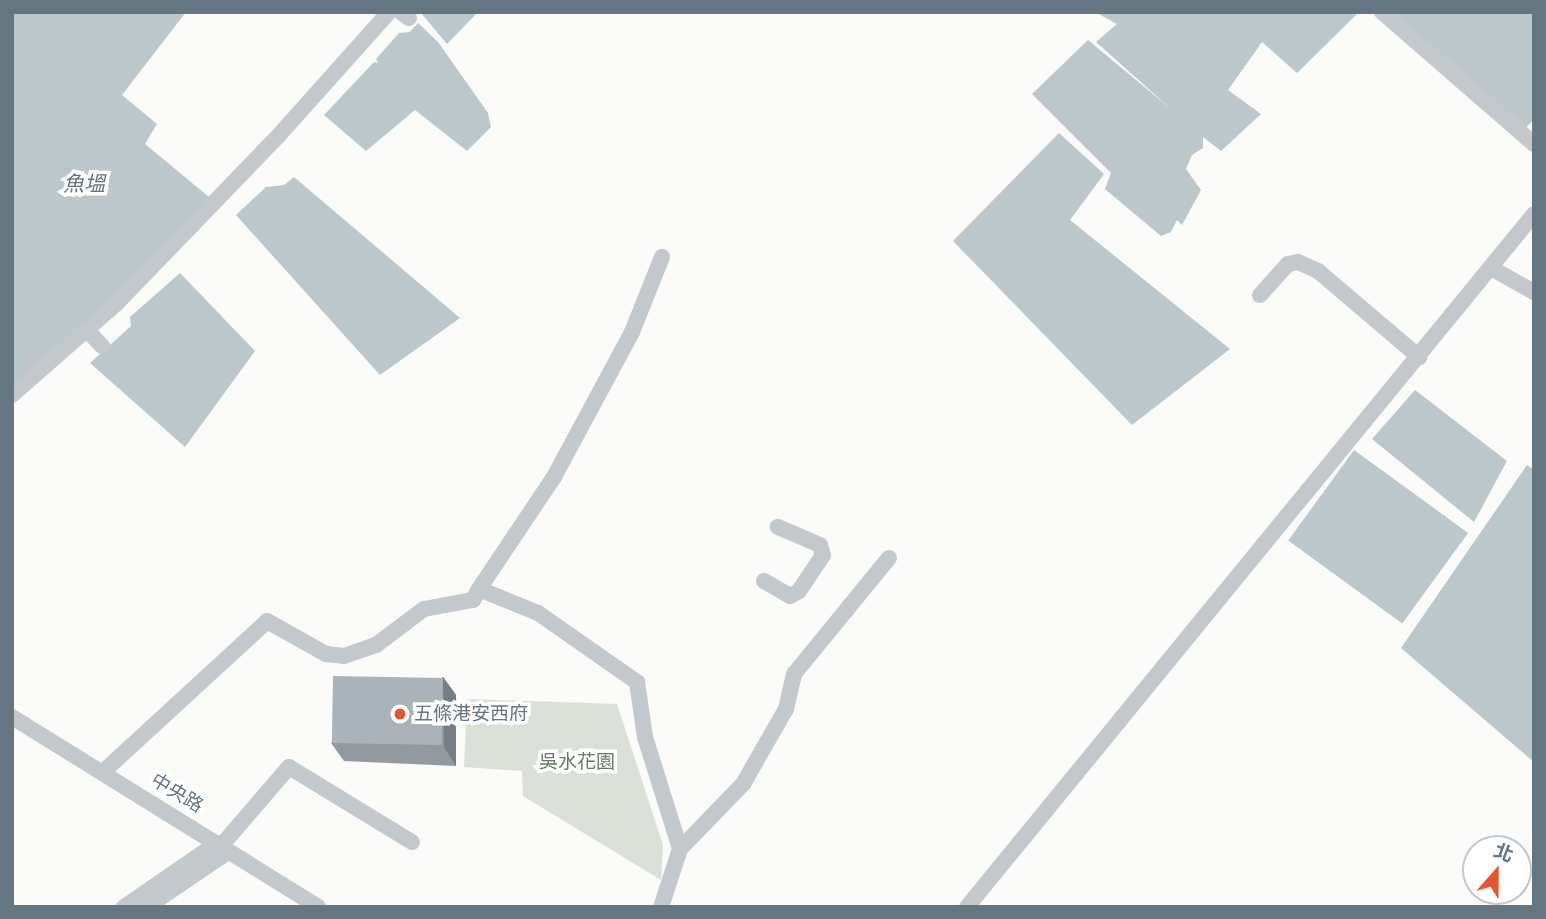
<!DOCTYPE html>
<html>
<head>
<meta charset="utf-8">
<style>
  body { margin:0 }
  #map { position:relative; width:1546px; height:919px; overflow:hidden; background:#fafaf8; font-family:Raleway,"Noto Sans TC",sans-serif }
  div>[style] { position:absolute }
  .green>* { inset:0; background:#dadfd7 }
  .water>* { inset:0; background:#bbc7cb; transform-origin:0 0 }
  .minor>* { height:16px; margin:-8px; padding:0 8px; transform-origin:8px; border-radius:8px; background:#c3c8cc }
  .wall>* { inset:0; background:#929a9f }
  .shaded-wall>* { inset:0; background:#777d82 }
  .building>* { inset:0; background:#aab3b9; transform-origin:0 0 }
  .dots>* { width:19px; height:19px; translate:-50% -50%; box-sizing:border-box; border:4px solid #fff; border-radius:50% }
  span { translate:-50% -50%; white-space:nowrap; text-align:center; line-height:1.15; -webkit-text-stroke:7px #fff; paint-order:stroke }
  .poi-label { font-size:19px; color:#657683 }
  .left { translate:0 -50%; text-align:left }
  .park-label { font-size:19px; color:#687a64 }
  .street-label { font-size:19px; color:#657683 }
  .water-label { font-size:21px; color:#60757c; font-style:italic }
  .frame { position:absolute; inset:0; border:14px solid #657683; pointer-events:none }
  .north { position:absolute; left:1462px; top:835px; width:70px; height:70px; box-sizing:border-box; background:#fff; border:2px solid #c1c8cd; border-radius:50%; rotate:21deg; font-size:19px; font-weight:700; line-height:28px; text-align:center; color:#657683 }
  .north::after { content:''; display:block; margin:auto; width:24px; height:32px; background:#e4572e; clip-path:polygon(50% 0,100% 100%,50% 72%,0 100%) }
</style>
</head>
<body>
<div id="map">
  <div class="green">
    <div style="clip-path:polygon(467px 699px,617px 704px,663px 845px,661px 880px,523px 796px,522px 771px,464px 767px)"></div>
  </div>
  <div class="water">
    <div style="clip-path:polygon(12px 12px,186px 12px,122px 95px,157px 124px,145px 144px,215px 202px,12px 401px)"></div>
    <div style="clip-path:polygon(478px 12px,447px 44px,421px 13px,421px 12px)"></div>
    <div style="clip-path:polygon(1095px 12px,1359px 12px,1297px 73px,1262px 42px,1228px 90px,1261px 114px,1221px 151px,1203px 137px,1203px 148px,1192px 155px,1186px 169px,1201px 190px,1182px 225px,1177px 220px,1171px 232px,1161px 236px,1105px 189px,1111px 173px,1032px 94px,1088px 40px,1171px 109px,1096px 42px,1117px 24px)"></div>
    <div style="clip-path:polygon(1393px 12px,1534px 12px,1534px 119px,1525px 129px)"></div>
    <div style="clip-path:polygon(418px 23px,438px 42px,488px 113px,491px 127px,467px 151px,415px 110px,366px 151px,324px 115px,374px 62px,378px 63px,376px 59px,399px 33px,410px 32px)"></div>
    <div style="clip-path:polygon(1059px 133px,1104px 174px,1070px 220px,1230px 349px,1132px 425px,953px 241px)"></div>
    <div style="clip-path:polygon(294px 177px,460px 318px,380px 375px,236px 215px,266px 187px,284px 185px)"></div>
    <div style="clip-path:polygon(180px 273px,255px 351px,185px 447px,90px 363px,131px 326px,130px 317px)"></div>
    <div style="clip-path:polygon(1415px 390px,1507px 461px,1474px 522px,1372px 439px)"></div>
    <div style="left:1354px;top:450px;width:141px;height:112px;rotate:36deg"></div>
    <div style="clip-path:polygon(1527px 465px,1534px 470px,1534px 762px,1401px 648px)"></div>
  </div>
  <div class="minor">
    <div style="left:401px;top:12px;width:10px;rotate:37deg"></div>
    <div style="left:1382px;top:12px;width:201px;rotate:41deg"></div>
    <div style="left:1491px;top:268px;width:49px;rotate:29.2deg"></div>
    <div style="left:1260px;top:295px;width:42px;rotate:-47.9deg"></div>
    <div style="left:1288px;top:264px;width:10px;rotate:-11deg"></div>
    <div style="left:1298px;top:262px;width:22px;rotate:24deg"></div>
    <div style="left:1318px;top:271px;width:133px;rotate:40.4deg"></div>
    <div style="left:88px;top:331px;width:21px;rotate:47deg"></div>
    <div style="left:12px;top:395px;width:138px;rotate:-41.2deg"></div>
    <div style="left:116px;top:304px;width:236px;rotate:-46deg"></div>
    <div style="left:280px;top:134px;width:164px;rotate:-48.2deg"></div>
    <div style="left:764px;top:581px;width:30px;rotate:30deg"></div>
    <div style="left:790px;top:596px;width:10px;rotate:-29deg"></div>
    <div style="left:799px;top:591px;width:43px;rotate:-56.3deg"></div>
    <div style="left:823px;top:555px;width:10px;rotate:-107deg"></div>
    <div style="left:820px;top:545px;width:46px;rotate:-156.8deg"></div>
    <div style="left:479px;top:589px;width:135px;rotate:-56.2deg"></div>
    <div style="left:554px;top:477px;width:165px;rotate:-61.7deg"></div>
    <div style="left:632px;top:332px;width:81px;rotate:-68.2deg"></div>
    <div style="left:12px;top:717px;width:360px;rotate:31.8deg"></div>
    <div style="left:103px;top:772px;width:223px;rotate:-42.6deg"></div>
    <div style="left:267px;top:621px;width:68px;rotate:29.2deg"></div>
    <div style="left:326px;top:654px;width:18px;rotate:6deg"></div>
    <div style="left:344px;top:656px;width:34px;rotate:-19deg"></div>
    <div style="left:376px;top:645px;width:60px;rotate:-36.9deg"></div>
    <div style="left:424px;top:609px;width:50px;rotate:-10.4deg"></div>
    <div style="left:473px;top:600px;width:13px;rotate:-61deg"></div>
    <div style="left:479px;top:589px;width:64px;rotate:22.1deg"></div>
    <div style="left:538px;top:613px;width:121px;rotate:34.9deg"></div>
    <div style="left:637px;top:682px;width:56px;rotate:81.7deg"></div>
    <div style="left:645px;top:737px;width:117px;rotate:72.6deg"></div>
    <div style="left:680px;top:849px;width:61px;rotate:108.1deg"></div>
    <div style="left:221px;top:846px;width:104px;rotate:-49.3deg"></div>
    <div style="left:289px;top:767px;width:144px;rotate:31.4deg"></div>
    <div style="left:680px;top:849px;width:91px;rotate:-45.9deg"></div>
    <div style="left:743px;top:784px;width:86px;rotate:-60.2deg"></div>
    <div style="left:786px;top:709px;width:36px;rotate:-77deg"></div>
    <div style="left:794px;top:674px;width:150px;rotate:-50.7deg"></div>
    <div style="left:124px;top:907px;width:113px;rotate:-34.5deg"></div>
    <div style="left:147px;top:907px;width:98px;rotate:-34.2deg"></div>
    <div style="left:967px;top:907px;width:895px;rotate:-50.71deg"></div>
  </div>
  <div class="wall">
    <div style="clip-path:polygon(443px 677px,456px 695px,456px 766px,344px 761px,331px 743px)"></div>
  </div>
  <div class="shaded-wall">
    <div style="clip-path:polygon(443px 677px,456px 695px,456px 766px,444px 747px)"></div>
  </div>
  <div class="building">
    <div style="left:333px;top:676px;width:110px;height:67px;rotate:1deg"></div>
  </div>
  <div class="dots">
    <div style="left:400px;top:714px;background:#e4572e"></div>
  </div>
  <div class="poi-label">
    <span class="left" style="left:414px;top:714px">五條港安西府</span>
  </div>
  <div class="park-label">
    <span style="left:577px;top:762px">吳水花園</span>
  </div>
  <div class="street-label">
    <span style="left:177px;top:793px;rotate:31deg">中央路</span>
  </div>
  <div class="water-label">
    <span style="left:84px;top:184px">魚塭</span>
  </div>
  <div class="frame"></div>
  <div class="north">北</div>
</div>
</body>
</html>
